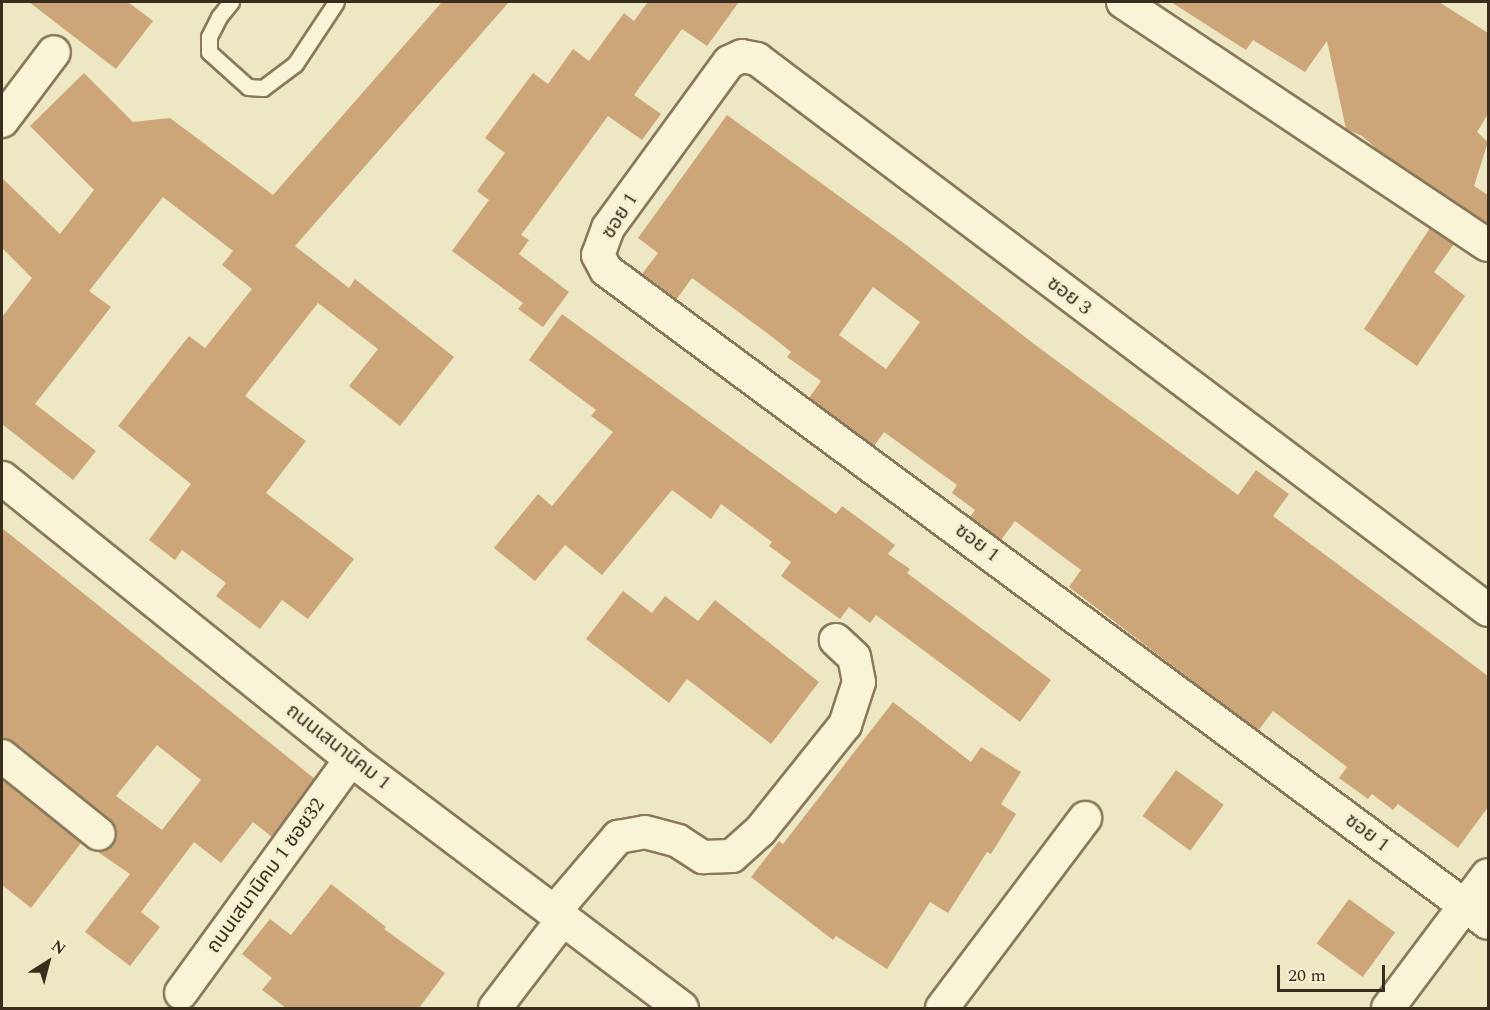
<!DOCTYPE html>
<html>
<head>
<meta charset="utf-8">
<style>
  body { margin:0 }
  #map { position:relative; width:1490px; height:1010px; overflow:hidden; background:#eee7c3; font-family:Spectral,"Noto Sans Thai",serif }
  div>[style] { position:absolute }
  .building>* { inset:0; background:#cca679; transform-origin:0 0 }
  .roads { filter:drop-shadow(2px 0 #89795a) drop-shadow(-2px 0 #89795a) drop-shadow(0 2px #89795a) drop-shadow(0 -2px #89795a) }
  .service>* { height:15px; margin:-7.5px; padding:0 7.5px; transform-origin:7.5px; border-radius:7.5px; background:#f9f3d7 }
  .minor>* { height:32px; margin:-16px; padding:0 16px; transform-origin:16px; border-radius:16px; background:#f9f3d7 }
  .tertiary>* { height:33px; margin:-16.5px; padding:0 16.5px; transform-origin:16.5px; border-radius:16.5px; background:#f9f3d7 }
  span { translate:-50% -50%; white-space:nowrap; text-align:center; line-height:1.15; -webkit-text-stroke:6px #f6f0d3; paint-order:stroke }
  .street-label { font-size:20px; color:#392e1e }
  .frame { position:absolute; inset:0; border:3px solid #392e1e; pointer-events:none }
  .north { position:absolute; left:18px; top:932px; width:60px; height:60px; -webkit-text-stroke:4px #f6f0d3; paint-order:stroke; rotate:36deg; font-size:16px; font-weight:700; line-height:24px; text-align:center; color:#392e1e }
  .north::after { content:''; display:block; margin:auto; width:21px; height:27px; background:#392e1e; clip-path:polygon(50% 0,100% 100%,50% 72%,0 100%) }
  .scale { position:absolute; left:1277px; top:965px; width:108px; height:27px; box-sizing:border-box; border:3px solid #392e1e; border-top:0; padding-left:8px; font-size:18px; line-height:21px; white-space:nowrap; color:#392e1e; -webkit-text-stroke:4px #f6f0d3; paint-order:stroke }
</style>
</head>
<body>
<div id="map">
  <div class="building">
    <div style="clip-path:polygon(29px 2px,128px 2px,153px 21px,116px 69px)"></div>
    <div style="clip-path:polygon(442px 2px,509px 2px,295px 246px,349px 288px,355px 279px,454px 357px,400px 426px,349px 386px,378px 349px,318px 303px,245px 396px,306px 441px,266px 493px,354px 559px,308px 619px,282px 600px,260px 629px,216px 596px,226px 583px,182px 550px,175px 560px,149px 540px,191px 484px,118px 426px,189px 336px,205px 348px,252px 289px,222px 265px,233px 251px,163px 197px,89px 291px,111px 307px,35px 404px,96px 451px,73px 480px,2px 424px,2px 317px,32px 278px,2px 248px,2px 178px,60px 234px,94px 190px,30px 126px,84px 73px,133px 122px,170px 118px,273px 195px)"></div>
    <div style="clip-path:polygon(645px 2px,739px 2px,707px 46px,682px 29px,634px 95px,661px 114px,642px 140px,608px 116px,521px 235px,529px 240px,519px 254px,569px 292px,543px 327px,518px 309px,523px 303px,452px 251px,489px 200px,477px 191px,505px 153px,485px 138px,533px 73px,548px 84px,573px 49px,589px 61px,624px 13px,634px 21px,647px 3px)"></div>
    <div style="clip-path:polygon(1171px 2px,1439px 2px,1488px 33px,1488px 114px,1477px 132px,1488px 142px,1474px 186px,1488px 195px,1488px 224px,1379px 151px,1362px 136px,1346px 129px,1327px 41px,1305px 72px,1253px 40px,1246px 50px)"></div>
    <div style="clip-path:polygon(evenodd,727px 115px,905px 244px,1034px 344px,1238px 495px,1256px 470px,1289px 494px,1273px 516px,1488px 676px,1488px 807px,1458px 848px,1398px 804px,1393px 810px,1372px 794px,1368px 799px,1339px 778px,1347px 767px,1273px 711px,1258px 731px,1069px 587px,1081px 570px,1015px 521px,1001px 540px,970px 517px,975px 510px,952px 493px,957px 485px,884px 432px,874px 446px,809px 398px,821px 381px,787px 357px,791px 352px,771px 336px,692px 278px,676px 300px,642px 274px,658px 253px,638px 238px,727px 115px,873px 287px,920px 322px,886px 369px,839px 335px,873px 287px)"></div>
    <div style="clip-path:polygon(1430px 228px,1454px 244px,1434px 272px,1465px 296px,1417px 366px,1364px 329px)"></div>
    <div style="clip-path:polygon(562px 314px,836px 514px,842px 506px,895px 545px,888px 554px,910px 569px,907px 573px,1051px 680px,1020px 722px,876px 615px,870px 623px,849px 607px,840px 619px,781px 576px,791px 562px,769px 546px,772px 542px,721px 504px,711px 519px,672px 490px,602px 575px,565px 545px,535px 581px,494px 548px,538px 494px,552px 506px,613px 432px,591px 416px,596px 410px,529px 360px)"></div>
    <div style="clip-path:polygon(evenodd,2px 528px,315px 779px,272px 837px,253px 822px,221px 863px,194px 842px,141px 912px,160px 927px,130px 966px,85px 932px,130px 874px,98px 852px,106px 850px,113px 845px,117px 836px,116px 827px,13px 742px,2px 738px,2px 528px,157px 745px,201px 780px,162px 830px,116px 796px,157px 745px)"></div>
    <div style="clip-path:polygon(623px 591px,652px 613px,665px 596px,698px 621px,715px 600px,819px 682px,771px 744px,687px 679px,669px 703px,586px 639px)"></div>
    <div style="clip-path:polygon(893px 702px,971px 762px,981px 747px,1021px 772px,1001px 804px,1016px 814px,991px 854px,987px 852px,948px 913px,930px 902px,887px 969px,836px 936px,833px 940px,751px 877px,779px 841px,783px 844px)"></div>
    <div style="left:1176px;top:770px;width:59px;height:57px;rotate:36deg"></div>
    <div style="clip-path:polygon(2px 779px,81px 843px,31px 908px,2px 885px)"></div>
    <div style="clip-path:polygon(331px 884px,386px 927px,384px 929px,445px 973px,419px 1008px,286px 1008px,262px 990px,272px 978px,242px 954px,270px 919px,291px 935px)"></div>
    <div style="left:1349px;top:899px;width:57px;height:55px;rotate:36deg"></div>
  </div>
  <div class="roads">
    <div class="service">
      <div style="left:231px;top:2px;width:19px;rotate:129deg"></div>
      <div style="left:219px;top:17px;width:22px;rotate:117deg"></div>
      <div style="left:209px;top:37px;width:15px;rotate:90deg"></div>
      <div style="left:209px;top:52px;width:52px;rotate:41.9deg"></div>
      <div style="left:248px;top:87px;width:15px;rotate:4deg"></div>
      <div style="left:263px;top:88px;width:40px;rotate:-37deg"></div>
      <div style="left:295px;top:64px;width:74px;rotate:-56.5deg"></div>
    </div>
    <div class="minor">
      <div style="left:1123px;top:2px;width:438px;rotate:33.7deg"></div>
      <div style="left:2px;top:121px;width:86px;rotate:-53deg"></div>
      <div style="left:1488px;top:610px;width:915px;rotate:-142.99deg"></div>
      <div style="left:757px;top:59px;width:15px;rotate:-169deg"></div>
      <div style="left:742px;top:56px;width:14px;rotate:155deg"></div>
      <div style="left:729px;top:62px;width:205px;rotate:126.1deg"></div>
      <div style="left:608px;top:228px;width:29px;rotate:110deg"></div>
      <div style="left:598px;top:255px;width:17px;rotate:62deg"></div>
      <div style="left:606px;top:270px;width:1097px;rotate:36.51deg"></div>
      <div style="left:2px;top:756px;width:124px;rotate:38.8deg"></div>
      <div style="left:554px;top:912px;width:99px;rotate:-49.5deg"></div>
      <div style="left:618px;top:837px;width:27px;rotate:-10deg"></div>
      <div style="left:645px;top:832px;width:34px;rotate:15deg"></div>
      <div style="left:678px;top:841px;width:30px;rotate:33deg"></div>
      <div style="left:703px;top:857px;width:29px;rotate:-2deg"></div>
      <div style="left:732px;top:856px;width:38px;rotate:-42deg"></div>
      <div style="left:760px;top:831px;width:136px;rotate:-51.3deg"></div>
      <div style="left:845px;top:725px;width:45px;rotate:-72deg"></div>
      <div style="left:859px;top:682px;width:25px;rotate:-101deg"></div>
      <div style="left:854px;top:657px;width:25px;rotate:-137deg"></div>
      <div style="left:181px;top:993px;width:289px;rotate:-54deg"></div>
      <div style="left:495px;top:1008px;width:112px;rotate:-52.6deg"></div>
      <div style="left:942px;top:1008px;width:238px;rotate:-53deg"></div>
      <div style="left:1388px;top:1008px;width:166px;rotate:-53.1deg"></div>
    </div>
    <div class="tertiary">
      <div style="left:2px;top:478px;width:448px;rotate:38.8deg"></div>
      <div style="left:351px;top:759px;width:413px;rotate:37deg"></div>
    </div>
  </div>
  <div class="street-label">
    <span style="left:620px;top:216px;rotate:-58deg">ซอย 1</span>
    <span style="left:1069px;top:296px;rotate:37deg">ซอย 3</span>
    <span style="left:977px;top:543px;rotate:37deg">ซอย 1</span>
    <span style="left:338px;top:747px;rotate:38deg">ถนนเสนานิคม 1</span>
    <span style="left:1367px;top:833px;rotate:37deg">ซอย 1</span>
    <span style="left:266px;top:876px;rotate:-54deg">ถนนเสนานิคม 1 ซอย32</span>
  </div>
  <div class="frame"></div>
  <div class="north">N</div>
  <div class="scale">20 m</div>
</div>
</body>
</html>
